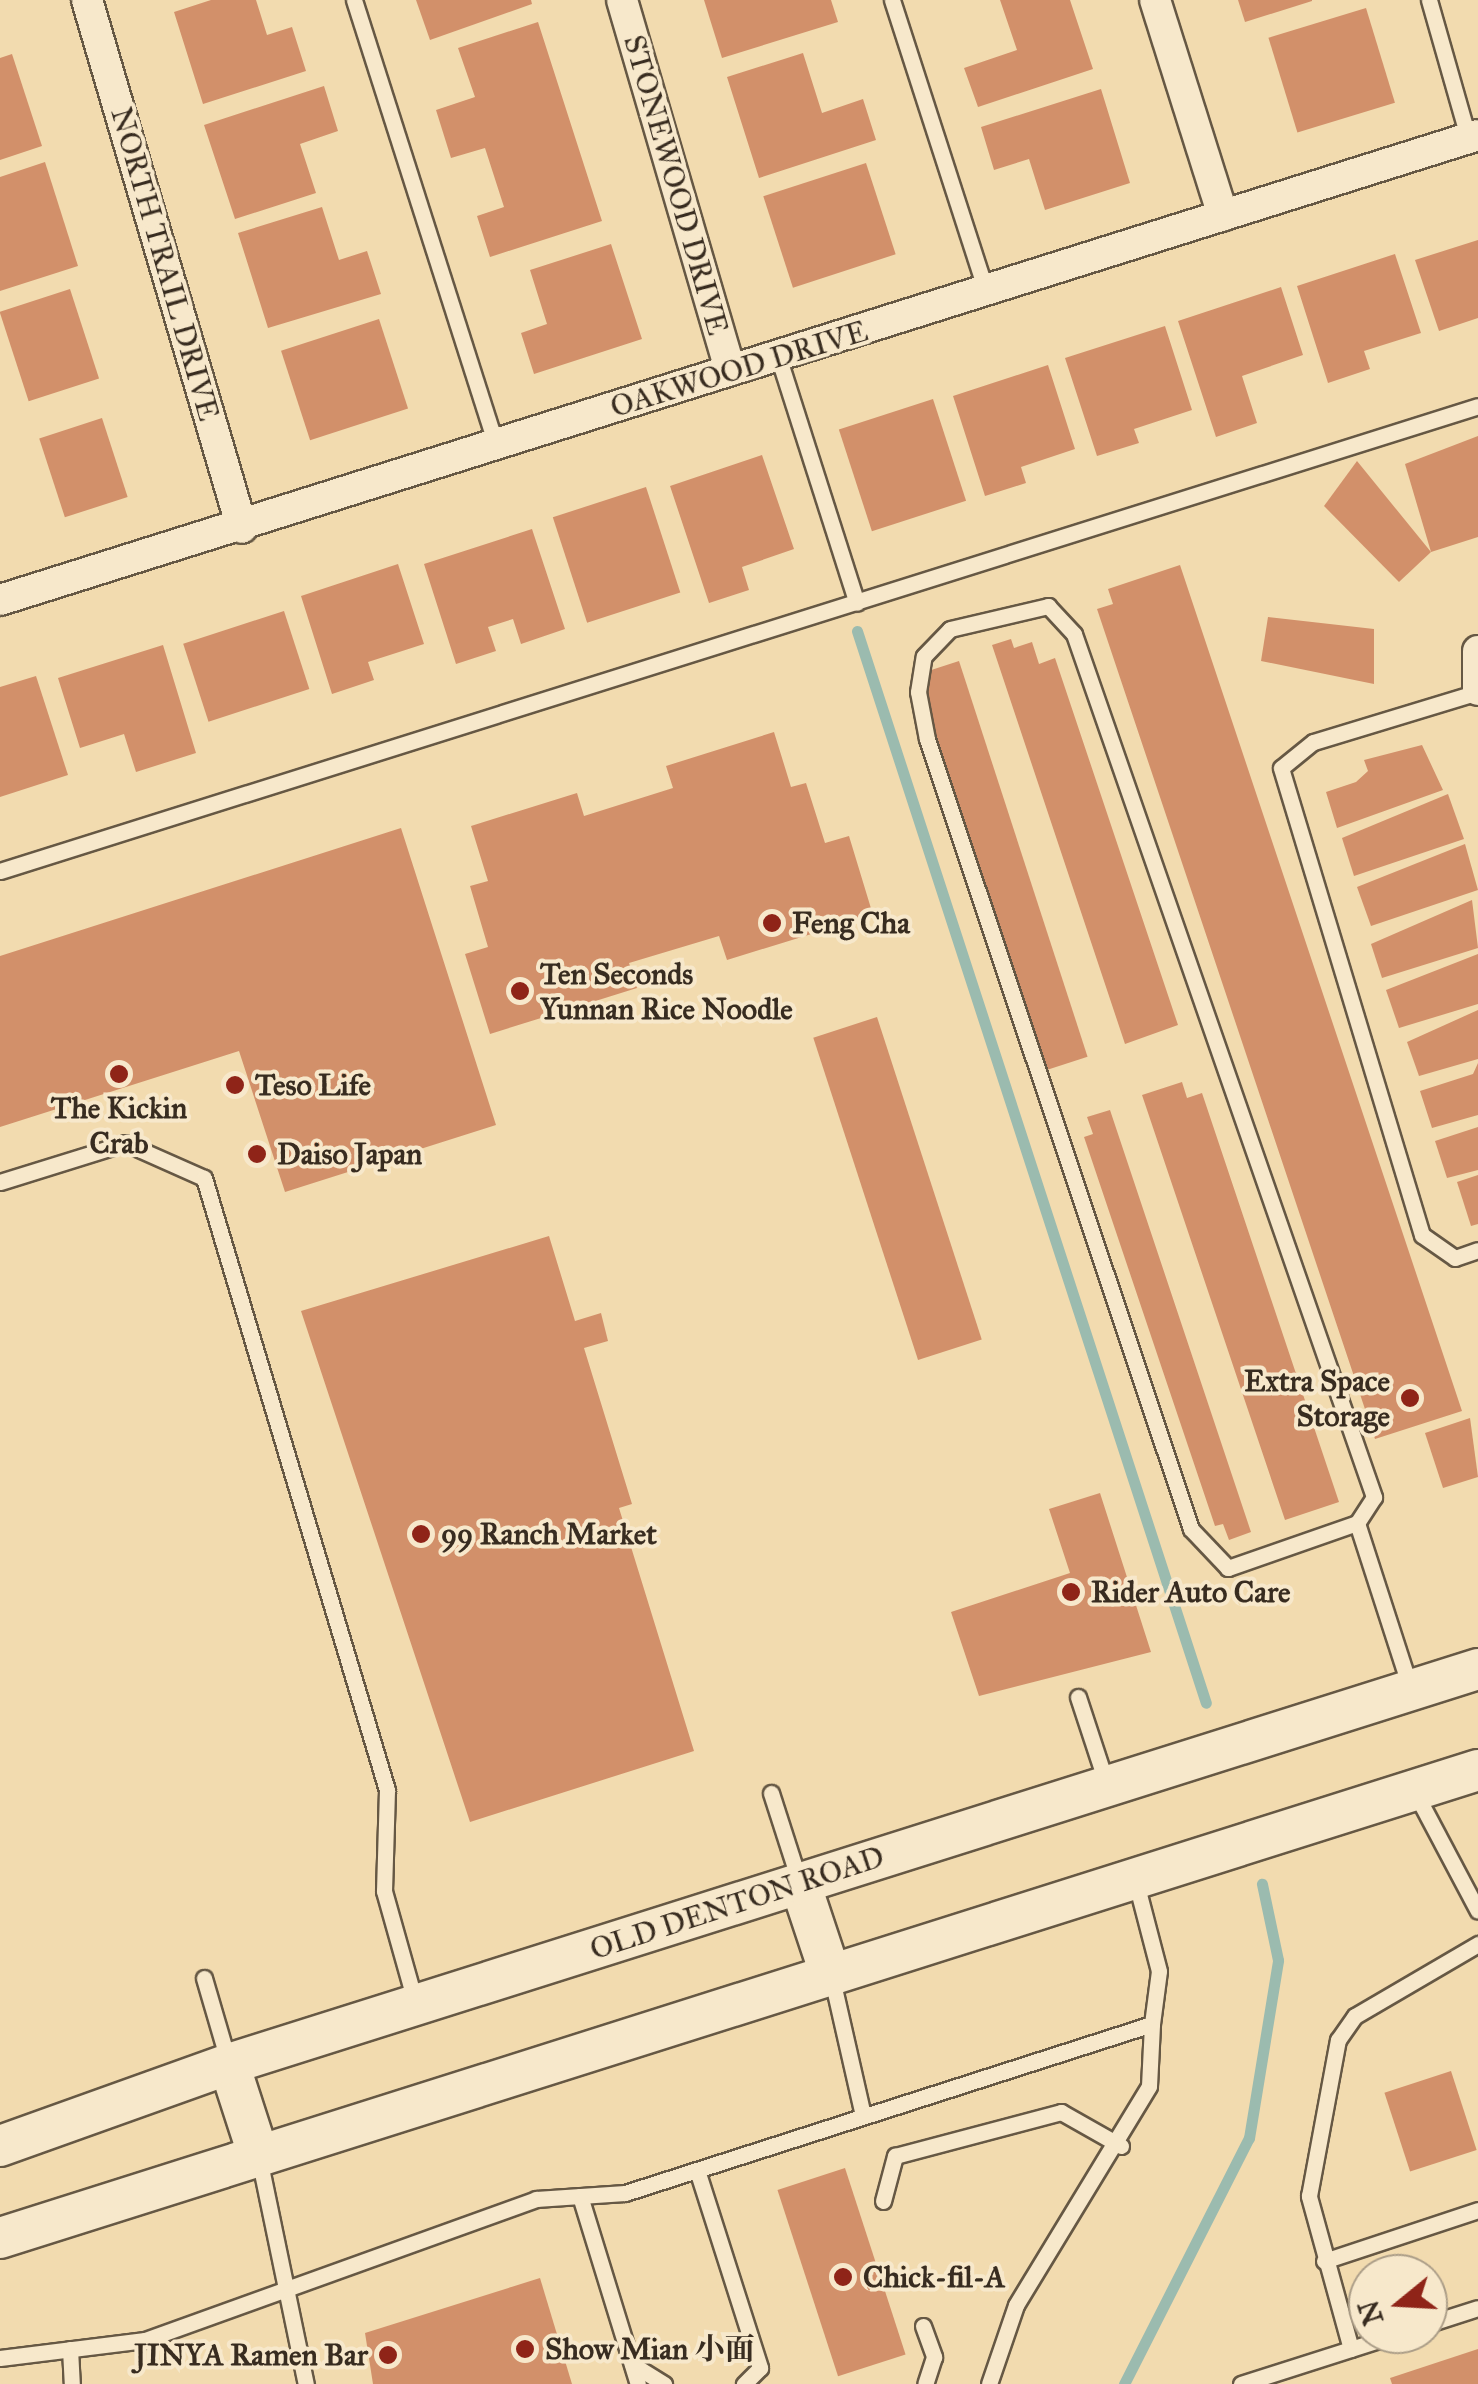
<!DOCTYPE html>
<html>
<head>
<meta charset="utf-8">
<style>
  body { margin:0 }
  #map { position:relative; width:1478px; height:2384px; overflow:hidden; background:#f2dbaf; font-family:"IM FELL Great Primer","Noto Serif SC",serif }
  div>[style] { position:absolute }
  .stream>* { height:11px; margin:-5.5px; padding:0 5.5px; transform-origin:5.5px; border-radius:5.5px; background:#9bbbaf }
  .building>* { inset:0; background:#d2906a; transform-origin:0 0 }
  .roads { filter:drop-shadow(2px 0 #665844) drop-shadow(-2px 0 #665844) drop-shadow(0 2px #665844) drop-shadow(0 -2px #665844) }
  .service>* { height:15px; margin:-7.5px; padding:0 7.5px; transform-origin:7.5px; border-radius:7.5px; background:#f7e8cb }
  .minor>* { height:30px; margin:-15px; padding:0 15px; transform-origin:15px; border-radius:15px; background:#f7e8cb }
  .secondary>* { height:40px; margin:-20px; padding:0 20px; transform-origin:20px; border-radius:20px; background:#f7e8cb }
  .dots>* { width:28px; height:28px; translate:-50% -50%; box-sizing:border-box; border:5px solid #f7e8cb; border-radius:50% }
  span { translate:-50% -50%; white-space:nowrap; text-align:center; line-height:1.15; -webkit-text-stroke:8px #f7e8cb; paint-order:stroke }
  .street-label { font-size:30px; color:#382c20 }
  .poi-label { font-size:30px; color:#382c20; font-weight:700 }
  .left { translate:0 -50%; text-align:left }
  .right { translate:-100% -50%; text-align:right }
  .north { position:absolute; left:1348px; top:2254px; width:100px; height:100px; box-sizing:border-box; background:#f7e8cb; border:2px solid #ab9d87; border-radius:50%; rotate:252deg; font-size:28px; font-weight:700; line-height:40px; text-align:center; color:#382c20 }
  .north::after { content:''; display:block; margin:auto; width:35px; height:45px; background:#8f2418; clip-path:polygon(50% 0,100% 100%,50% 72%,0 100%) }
</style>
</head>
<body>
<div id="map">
  <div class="stream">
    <div style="left:857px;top:631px;width:1127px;rotate:71.97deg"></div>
    <div style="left:1124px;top:2384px;width:276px;rotate:-63.1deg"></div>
    <div style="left:1249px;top:2138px;width:180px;rotate:-80.7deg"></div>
    <div style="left:1278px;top:1960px;width:78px;rotate:-101.9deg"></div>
  </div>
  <div class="building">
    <div style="clip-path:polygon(211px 0,256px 0,267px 35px,292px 27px,306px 71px,203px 104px,174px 12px)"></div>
    <div style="clip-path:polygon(416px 0,531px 0,532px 4px,430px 40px)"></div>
    <div style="clip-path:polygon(704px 0,831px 0,838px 22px,722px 58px)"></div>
    <div style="clip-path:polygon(1000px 0,1070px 0,1093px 69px,978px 107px,964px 68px,1017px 50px)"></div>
    <div style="clip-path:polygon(1238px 0,1312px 0,1312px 1px,1245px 22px)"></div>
    <div style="left:1366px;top:8px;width:99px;height:102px;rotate:73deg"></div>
    <div style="clip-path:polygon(538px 22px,602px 221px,490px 257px,477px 216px,504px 207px,485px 148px,451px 158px,436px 110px,475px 97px,458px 48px)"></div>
    <div style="clip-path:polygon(803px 53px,822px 113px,863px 99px,876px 140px,759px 178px,727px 77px)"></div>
    <div style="clip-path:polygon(12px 54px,42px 146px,0 160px,0 58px)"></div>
    <div style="clip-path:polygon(324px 86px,338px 131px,300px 144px,316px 193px,235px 219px,204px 125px)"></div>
    <div style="clip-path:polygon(1101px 89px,1130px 183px,1045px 210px,1029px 159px,994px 170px,981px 127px)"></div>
    <div style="clip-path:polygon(45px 162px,78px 266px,0 291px,0 177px)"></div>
    <div style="left:866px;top:163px;width:96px;height:108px;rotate:72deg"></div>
    <div style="clip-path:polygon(322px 207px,339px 260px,367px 251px,381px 294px,268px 328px,238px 233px)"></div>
    <div style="clip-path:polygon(1478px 240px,1478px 318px,1439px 331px,1415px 260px)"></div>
    <div style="clip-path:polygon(611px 244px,642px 339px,534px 374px,521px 333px,547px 324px,530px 270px)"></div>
    <div style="clip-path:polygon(1395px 254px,1421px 333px,1364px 351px,1370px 369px,1328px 383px,1297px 286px)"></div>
    <div style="clip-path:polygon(1281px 287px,1303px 355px,1242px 376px,1257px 423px,1216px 437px,1178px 321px)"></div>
    <div style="left:70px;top:289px;width:94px;height:74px;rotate:72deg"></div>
    <div style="left:379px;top:319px;width:94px;height:103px;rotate:72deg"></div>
    <div style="clip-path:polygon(1165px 326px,1192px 410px,1134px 429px,1139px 443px,1097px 456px,1065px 358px)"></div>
    <div style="clip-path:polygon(1048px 365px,1075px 449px,1021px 467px,1026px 483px,985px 496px,953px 396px)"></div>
    <div style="left:933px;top:399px;width:107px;height:99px;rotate:72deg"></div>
    <div style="left:102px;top:418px;width:83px;height:66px;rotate:72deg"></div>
    <div style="clip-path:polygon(1478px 436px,1478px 537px,1431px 552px,1405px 464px)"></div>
    <div style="clip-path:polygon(762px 455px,794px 549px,742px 567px,749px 590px,709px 603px,670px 486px)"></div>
    <div style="clip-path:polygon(1357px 461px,1431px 552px,1399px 582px,1324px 506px)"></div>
    <div style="left:646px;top:487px;width:111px;height:98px;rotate:72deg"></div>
    <div style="clip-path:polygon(532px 529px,565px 629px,521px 644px,513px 619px,488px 627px,496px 651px,456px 664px,424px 564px)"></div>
    <div style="clip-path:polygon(398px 564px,424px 644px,368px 662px,374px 680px,332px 694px,301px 596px)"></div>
    <div style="clip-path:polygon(1180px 565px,1462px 1411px,1375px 1439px,1097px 609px,1113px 604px,1108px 589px)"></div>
    <div style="left:284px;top:611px;width:82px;height:106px;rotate:72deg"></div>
    <div style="clip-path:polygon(1268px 617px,1374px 629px,1374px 684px,1261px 661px)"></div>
    <div style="clip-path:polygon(1011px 639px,1014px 648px,1032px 642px,1039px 664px,1055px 658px,1178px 1025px,1125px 1044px,992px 645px)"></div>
    <div style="clip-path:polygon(163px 645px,196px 753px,136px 772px,124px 734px,80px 748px,58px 678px)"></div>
    <div style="left:959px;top:661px;width:416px;height:47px;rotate:72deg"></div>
    <div style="clip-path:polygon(36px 676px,68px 775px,0 797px,0 687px)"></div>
    <div style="clip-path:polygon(774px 732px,791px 787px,806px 783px,825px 843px,849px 836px,873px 915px,727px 960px,719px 936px,629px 963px,637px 988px,490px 1034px,465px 954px,488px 947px,470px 886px,488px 881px,471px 826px,577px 793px,584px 816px,673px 788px,666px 766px)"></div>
    <div style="clip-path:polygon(1422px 745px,1443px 790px,1337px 828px,1326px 792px,1356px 782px,1368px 771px,1364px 760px)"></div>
    <div style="clip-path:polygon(1448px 794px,1464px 839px,1354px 876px,1342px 838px)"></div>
    <div style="clip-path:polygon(401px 828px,496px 1125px,285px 1192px,239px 1051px,0 1127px,0 956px)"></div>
    <div style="clip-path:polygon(1465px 844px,1478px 890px,1371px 926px,1357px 887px)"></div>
    <div style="clip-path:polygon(1472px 900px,1478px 948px,1382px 978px,1371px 944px)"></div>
    <div style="clip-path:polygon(1478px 954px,1478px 1004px,1399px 1028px,1386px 990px)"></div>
    <div style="clip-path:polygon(1478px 1010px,1478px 1059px,1419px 1076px,1407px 1042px)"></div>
    <div style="left:877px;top:1017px;width:339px;height:67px;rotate:72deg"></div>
    <div style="clip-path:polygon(1478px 1063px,1478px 1115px,1432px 1128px,1420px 1091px,1473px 1074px)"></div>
    <div style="clip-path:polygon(1182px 1082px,1187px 1098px,1202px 1093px,1339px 1502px,1285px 1520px,1142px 1095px)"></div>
    <div style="clip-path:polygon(1110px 1110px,1251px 1532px,1229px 1540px,1223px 1524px,1215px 1526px,1084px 1137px,1093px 1134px,1087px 1117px)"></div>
    <div style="clip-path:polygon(1478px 1127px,1478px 1170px,1447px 1178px,1435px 1141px)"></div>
    <div style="clip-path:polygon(1478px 1175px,1478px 1224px,1471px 1226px,1457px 1182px)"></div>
    <div style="clip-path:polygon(549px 1236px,575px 1321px,601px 1313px,608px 1341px,584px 1348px,632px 1504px,619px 1508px,694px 1751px,470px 1822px,301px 1311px)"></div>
    <div style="clip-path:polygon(1470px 1418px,1478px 1477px,1443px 1488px,1425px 1433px)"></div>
    <div style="clip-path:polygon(1100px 1493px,1151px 1652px,979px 1696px,951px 1612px,1070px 1573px,1049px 1509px)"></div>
    <div style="left:1451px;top:2071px;width:83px;height:70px;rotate:72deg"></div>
    <div style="left:845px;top:2168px;width:196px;height:71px;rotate:72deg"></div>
    <div style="clip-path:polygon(540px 2278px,572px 2384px,373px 2384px,365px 2333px)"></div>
    <div style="clip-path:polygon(1478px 2349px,1478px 2384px,1392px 2384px,1390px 2378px)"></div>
  </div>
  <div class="roads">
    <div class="service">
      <div style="left:354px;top:0;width:467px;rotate:72.3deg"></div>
      <div style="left:892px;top:0;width:306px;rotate:72.1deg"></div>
      <div style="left:1429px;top:0;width:142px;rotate:74.1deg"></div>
      <div style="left:778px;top:356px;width:259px;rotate:72.3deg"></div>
      <div style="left:1478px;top:692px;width:172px;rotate:163.1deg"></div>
      <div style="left:1313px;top:742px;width:41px;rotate:140.9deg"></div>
      <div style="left:1281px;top:768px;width:488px;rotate:73.2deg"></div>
      <div style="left:1422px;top:1235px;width:40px;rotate:34.9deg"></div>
      <div style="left:1455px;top:1258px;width:24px;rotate:-19deg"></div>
      <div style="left:0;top:871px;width:1549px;rotate:-17.46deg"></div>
      <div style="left:0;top:1182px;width:131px;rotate:-17.3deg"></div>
      <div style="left:125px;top:1143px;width:86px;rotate:23.9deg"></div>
      <div style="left:204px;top:1178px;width:639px;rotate:73.35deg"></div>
      <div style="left:387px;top:1790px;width:101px;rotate:91.7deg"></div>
      <div style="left:384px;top:1891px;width:114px;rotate:74.3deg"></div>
      <div style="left:1357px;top:1523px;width:137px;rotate:160.8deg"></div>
      <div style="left:1228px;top:1568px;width:54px;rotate:-133.5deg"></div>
      <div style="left:1191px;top:1529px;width:833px;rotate:-108.48deg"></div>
      <div style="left:927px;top:739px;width:48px;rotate:-100.8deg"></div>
      <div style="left:918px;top:692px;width:36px;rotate:-81deg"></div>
      <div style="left:924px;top:656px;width:37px;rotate:-46deg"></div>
      <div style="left:950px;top:629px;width:101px;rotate:-13.2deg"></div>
      <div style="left:1048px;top:606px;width:38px;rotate:47deg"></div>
      <div style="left:1074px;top:634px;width:914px;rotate:70.83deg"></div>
      <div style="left:1374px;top:1497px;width:31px;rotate:123deg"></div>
      <div style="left:1357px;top:1523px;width:176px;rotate:72.1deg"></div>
      <div style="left:1078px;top:1697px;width:93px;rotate:71.8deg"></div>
      <div style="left:771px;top:1793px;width:91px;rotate:72.2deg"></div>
      <div style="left:1416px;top:1794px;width:132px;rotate:62.1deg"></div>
      <div style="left:204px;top:1978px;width:85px;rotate:73.7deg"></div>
      <div style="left:832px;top:1979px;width:140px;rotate:77.2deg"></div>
      <div style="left:259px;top:2158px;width:231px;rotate:78.3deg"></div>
      <div style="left:697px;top:2170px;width:208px;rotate:72.3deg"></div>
      <div style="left:760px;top:2368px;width:23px;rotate:135deg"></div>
      <div style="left:580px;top:2196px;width:197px;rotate:72.9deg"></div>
      <div style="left:883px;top:2201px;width:47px;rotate:-75.1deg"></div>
      <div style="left:895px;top:2156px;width:172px;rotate:-14.8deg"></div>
      <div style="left:1061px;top:2112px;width:69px;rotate:29.5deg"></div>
      <div style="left:1324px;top:2261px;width:162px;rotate:-18.3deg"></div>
      <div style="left:1428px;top:2324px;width:52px;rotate:-17.7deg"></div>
      <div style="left:923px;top:2326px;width:33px;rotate:70deg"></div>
      <div style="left:934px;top:2357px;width:28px;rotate:108deg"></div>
      <div style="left:70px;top:2349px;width:35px;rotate:87deg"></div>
      <div style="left:1351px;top:2349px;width:159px;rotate:-105.4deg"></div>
      <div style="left:1309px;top:2196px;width:159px;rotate:-79.5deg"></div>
      <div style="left:1338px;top:2040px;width:29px;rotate:-55deg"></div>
      <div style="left:1355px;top:2016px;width:143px;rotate:-30.3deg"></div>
      <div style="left:0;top:2358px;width:146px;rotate:-7.1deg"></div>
      <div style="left:145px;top:2340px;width:416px;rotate:-19.8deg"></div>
      <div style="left:536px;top:2199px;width:89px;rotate:-3.9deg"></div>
      <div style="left:625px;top:2193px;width:553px;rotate:-17.78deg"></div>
      <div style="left:1152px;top:2024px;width:53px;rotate:-82.5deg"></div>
      <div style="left:1159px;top:1971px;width:95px;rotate:-104.6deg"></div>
      <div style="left:632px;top:2364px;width:38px;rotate:32deg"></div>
      <div style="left:989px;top:2384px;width:83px;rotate:-71.1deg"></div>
      <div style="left:1016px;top:2305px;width:256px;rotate:-58.7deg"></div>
      <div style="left:1149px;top:2086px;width:62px;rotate:-87.2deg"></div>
      <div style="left:1241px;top:2384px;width:165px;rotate:-17.7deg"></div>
    </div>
    <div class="minor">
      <div style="left:87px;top:0;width:550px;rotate:73.64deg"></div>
      <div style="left:622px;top:0;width:385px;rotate:73.7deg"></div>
      <div style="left:1155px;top:0;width:226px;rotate:72.5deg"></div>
      <div style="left:0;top:600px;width:1549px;rotate:-17.46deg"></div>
      <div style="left:1478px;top:651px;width:39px;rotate:90deg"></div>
    </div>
    <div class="secondary">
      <div style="left:800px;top:1883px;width:98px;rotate:71.6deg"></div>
      <div style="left:229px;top:2064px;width:95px;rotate:72.1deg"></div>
      <div style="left:0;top:2146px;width:243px;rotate:-19.7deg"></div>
      <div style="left:229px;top:2064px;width:1310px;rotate:-17.55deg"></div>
      <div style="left:0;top:2238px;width:1550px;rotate:-17.57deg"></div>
    </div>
  </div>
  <div class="dots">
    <div style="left:772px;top:923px;background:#8f2418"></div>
    <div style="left:520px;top:991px;background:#8f2418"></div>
    <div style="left:119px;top:1074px;background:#8f2418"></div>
    <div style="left:235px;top:1085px;background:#8f2418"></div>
    <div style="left:257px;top:1154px;background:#8f2418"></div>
    <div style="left:1410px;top:1398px;background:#8f2418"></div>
    <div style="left:421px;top:1534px;background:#8f2418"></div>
    <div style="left:1071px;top:1592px;background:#8f2418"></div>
    <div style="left:843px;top:2277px;background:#8f2418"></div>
    <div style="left:525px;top:2349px;background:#8f2418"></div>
    <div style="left:388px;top:2355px;background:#8f2418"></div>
  </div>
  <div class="street-label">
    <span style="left:676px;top:185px;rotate:74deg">STONEWOOD DRIVE</span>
    <span style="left:165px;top:264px;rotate:74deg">NORTH TRAIL DRIVE</span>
    <span style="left:739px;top:369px;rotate:-17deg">OAKWOOD DRIVE</span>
    <span style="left:737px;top:1903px;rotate:-18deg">OLD DENTON ROAD</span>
  </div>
  <div class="poi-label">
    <span class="left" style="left:792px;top:923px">Feng Cha</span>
    <span class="left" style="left:540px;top:991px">Ten Seconds<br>Yunnan Rice Noodle</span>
    <span class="left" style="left:255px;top:1085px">Teso Life</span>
    <span style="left:119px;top:1125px">The Kickin<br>Crab</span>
    <span class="left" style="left:277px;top:1154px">Daiso Japan</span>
    <span class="right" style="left:1390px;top:1398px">Extra Space<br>Storage</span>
    <span class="left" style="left:441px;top:1534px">99 Ranch Market</span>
    <span class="left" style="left:1091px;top:1592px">Rider Auto Care</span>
    <span class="left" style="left:863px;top:2277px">Chick-fil-A</span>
    <span class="left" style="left:545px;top:2349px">Show Mian 小面</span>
    <span class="right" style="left:368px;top:2355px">JINYA Ramen Bar</span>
  </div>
  <div class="north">N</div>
</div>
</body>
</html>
